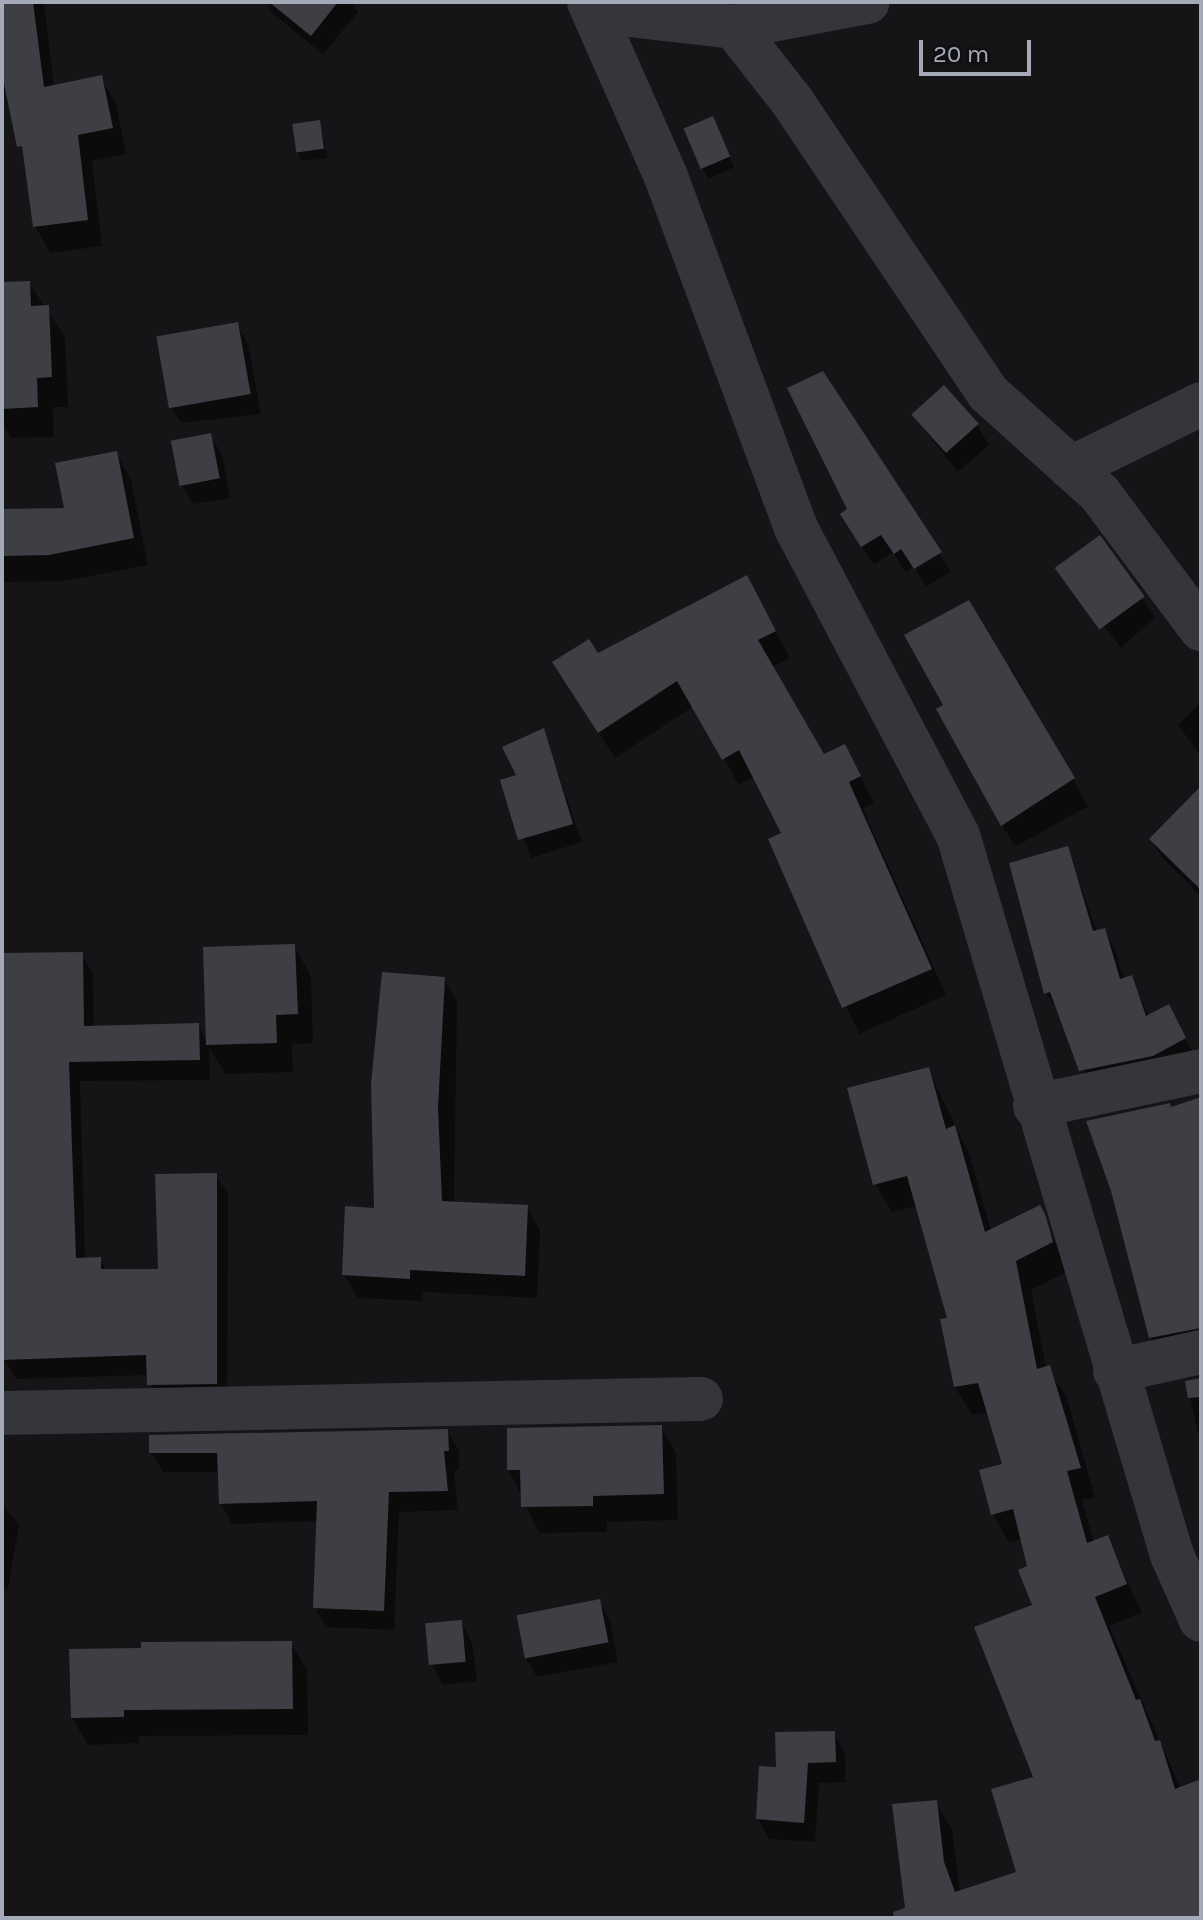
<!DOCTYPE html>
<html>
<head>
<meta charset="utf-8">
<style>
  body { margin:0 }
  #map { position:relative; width:1203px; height:1920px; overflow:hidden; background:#151517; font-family:Karla,sans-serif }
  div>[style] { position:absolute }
  .shadow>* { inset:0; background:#0007; transform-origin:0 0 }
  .building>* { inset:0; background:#3e3f44; transform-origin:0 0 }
  .minor>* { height:44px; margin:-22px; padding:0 22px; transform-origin:22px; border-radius:22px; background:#35363c }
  span { translate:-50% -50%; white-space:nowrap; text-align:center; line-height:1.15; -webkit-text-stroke:6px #101012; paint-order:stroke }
  .frame { position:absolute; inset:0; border:4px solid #a5aab8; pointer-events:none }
  .scale { position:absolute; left:919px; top:40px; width:112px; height:36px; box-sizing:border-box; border:4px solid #a5aab8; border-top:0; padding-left:10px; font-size:24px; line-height:28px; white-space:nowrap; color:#a5aab8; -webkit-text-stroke:6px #101012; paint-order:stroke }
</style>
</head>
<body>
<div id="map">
  <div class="shadow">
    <div style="clip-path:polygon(2px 2px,44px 2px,54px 87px,100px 77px,116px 104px,126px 154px,92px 161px,102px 246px,50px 253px,35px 226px,25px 157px,8px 92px,2px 93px)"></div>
    <div style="clip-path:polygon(266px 2px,352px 2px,358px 12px,323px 54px,273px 14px)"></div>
    <div style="clip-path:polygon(319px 122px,328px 158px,302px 161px,297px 152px)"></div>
    <div style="clip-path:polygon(717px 128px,734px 167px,708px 179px,685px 130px)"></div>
    <div style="clip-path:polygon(29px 283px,65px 337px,68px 407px,53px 407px,54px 437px,11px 438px,2px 423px,2px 284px)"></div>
    <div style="clip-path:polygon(237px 324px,248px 344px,261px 414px,181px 423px,169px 403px)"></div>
    <div style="clip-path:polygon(822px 373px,951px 572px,926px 587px,914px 567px,906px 572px,893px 552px,874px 565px,853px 533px)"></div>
    <div style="clip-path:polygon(913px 415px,977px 425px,989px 445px,958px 472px)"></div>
    <div style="clip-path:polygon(210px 435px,222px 455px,230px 498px,193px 504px,182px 485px)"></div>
    <div style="clip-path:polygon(116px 453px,131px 480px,148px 565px,65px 581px,2px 582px,2px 511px,67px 510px)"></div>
    <div style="clip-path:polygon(1099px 538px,1155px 617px,1121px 648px,1061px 572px)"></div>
    <div style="clip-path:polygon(761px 604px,790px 658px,772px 667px,823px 757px,859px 773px,874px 803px,863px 809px,946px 995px,859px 1034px,770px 840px,784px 834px,754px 776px,739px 785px,694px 706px,615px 758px,570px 689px,598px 656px)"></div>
    <div style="left:1012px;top:669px;width:157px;height:84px;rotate:61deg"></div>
    <div style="clip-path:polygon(1201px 702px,1201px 756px,1178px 725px)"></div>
    <div style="clip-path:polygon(543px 731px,582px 842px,531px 858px,503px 781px,518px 776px)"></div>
    <div style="clip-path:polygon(1201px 812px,1201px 896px,1163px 859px,1151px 839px)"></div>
    <div style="clip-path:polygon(1067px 848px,1097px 932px,1104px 930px,1115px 949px,1124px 980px,1131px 977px,1149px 1016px,1179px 1026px,1195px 1058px,1092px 1090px,1059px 1012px,1046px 993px)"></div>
    <div style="clip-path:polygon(294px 946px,311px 976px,313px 1043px,292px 1044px,293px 1072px,225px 1074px,209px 1047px,210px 1080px,80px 1081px,85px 1260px,100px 1259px,107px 1271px,160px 1271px,216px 1175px,228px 1195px,227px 1403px,160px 1405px,148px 1375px,16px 1379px,4px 1359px,2px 955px,81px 954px,93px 974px,94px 1027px,198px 1025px,208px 1043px)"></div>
    <div style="clip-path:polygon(444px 979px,457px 1001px,454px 1204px,527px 1207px,540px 1230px,537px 1298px,423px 1292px,422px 1301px,358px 1298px,344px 1275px,376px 1210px)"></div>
    <div style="clip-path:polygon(928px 1069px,970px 1156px,991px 1231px,1039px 1208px,1068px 1271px,1031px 1290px,1046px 1368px,1066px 1395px,1095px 1497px,1082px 1500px,1094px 1542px,1107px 1537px,1142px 1613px,1109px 1626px,1181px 1789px,1201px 1800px,1201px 1918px,891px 1915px,907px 1909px,935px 1801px,952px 1829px,960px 1892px,1018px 1873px,1036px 1778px,1030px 1567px,1022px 1539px,1009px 1543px,993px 1514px,1005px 1465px,989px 1412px,972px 1415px,955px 1387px,950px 1319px,917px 1206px,892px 1212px,875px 1184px)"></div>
    <div style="clip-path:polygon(1201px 1229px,1201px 1359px,1167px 1365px,1150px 1337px)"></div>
    <div style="clip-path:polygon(1201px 1378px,1201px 1445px,1187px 1383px)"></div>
    <div style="clip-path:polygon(661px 1427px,676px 1453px,678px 1520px,607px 1522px,607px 1532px,539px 1533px,509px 1470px)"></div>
    <div style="clip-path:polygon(447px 1431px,459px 1451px,459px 1470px,454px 1471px,458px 1510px,399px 1512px,394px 1630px,326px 1627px,315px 1607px,318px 1521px,232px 1524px,221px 1504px,220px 1472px,163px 1472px,151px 1452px)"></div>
    <div style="clip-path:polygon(2px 1504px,19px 1525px,8px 1589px,2px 1588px)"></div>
    <div style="clip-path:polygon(599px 1601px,610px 1621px,618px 1662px,537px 1677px,525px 1657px)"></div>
    <div style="clip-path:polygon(461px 1622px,472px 1642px,477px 1681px,443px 1685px,432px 1665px)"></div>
    <div style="clip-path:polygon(291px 1643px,307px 1670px,308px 1735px,139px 1736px,139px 1743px,88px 1745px,72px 1718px)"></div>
    <div style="clip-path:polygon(834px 1733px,845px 1753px,846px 1782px,819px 1783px,815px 1842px,769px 1839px,758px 1819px,778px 1769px)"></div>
  </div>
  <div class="building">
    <div style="clip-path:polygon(2px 2px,33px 2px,44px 87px,102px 75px,113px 128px,78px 135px,88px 220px,33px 227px,22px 146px,17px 147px,2px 74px)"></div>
    <div style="clip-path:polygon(269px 2px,338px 2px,311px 36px)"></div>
    <div style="left:713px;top:116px;width:44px;height:32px;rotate:67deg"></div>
    <div style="left:320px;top:120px;width:29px;height:28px;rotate:82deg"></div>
    <div style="clip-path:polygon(30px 281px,31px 306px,49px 305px,52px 377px,37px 378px,38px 407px,2px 409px,2px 282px)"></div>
    <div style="left:238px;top:322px;width:73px;height:83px;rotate:80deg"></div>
    <div style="clip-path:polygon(823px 371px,942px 552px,914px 569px,901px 549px,894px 554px,881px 535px,861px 547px,840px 514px,847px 509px,787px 388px)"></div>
    <div style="left:944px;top:385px;width:52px;height:44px;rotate:48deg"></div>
    <div style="left:211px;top:433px;width:46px;height:41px;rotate:79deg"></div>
    <div style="clip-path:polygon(117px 451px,134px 538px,49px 555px,2px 556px,2px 509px,64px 508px,55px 463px)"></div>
    <div style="left:1100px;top:535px;width:76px;height:56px;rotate:54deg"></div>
    <div style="clip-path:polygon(747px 575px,776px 631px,758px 640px,824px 754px,845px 744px,861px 776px,849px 782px,932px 969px,842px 1008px,768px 839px,781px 833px,739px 750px,722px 760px,677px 681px,598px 733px,552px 662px,589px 639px,598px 653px)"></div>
    <div style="clip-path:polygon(969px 600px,1075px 778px,1001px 826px,936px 709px,943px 705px,904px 635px)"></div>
    <div style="clip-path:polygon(544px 728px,573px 824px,518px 840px,500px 780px,516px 775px,502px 747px)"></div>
    <div style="clip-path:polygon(1201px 786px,1201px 890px,1149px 839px)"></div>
    <div style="clip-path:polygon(1068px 846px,1093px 931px,1105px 928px,1120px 979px,1132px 975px,1146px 1016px,1169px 1004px,1186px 1038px,1153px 1056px,1079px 1071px,1050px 992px,1044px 994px,1009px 863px)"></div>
    <div style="clip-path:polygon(295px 944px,298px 1014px,276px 1015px,277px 1043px,206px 1045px,203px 947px)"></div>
    <div style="clip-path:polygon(83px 952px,84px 1026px,199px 1023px,200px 1060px,69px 1062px,76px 1258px,101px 1257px,101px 1269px,158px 1269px,155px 1174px,217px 1173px,217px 1384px,147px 1385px,146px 1355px,2px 1360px,2px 953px)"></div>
    <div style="clip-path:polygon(382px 972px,445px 977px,438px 1108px,442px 1201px,528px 1205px,525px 1276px,410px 1270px,410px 1279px,342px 1275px,345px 1206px,374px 1208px,371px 1084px)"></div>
    <div style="clip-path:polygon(929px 1067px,946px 1129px,955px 1125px,985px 1232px,1040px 1205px,1045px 1214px,1053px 1242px,1016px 1261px,1037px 1369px,1050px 1365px,1081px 1468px,1067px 1471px,1087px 1543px,1108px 1535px,1127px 1584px,1095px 1597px,1136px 1700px,1140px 1699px,1155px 1741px,1160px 1740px,1175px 1789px,1201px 1779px,1201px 1918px,894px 1918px,893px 1912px,905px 1908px,892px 1804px,937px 1800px,944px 1862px,955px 1892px,1016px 1872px,991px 1789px,1033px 1777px,974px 1627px,1032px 1605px,1018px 1570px,1027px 1566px,1013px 1509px,991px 1515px,979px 1470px,1002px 1464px,978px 1383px,954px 1387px,940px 1319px,947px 1318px,907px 1176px,873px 1185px,847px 1088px)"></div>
    <div style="clip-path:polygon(1201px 1097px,1201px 1328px,1149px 1338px,1111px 1191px,1086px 1121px,1170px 1103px,1171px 1107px)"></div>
    <div style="clip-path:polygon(1201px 1378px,1201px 1397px,1188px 1398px,1185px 1381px)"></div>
    <div style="clip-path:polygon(662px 1425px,664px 1494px,593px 1496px,593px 1506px,521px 1507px,520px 1470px,507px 1470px,507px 1428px)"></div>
    <div style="clip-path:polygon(448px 1429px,449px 1451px,444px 1451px,448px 1491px,389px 1492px,384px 1611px,313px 1608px,317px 1501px,219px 1504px,217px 1453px,149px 1453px,149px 1435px)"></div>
    <div style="left:600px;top:1599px;width:44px;height:85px;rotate:79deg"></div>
    <div style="left:462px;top:1620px;width:42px;height:37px;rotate:85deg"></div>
    <div style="clip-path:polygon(292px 1641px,293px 1709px,124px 1710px,124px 1717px,71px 1718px,69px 1649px,141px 1648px,141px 1642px)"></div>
    <div style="clip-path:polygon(835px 1731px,836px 1762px,808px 1763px,804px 1823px,756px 1819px,759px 1766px,776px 1767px,775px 1732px)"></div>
  </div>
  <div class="minor">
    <div style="left:589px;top:2px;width:188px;rotate:66.2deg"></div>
    <div style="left:665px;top:174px;width:380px;rotate:69.7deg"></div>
    <div style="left:797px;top:530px;width:345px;rotate:62.2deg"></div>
    <div style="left:958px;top:835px;width:751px;rotate:73.45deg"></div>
    <div style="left:1172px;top:1555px;width:71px;rotate:66deg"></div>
    <div style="left:594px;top:11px;width:141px;rotate:6.5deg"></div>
    <div style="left:734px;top:27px;width:136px;rotate:-10.6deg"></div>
    <div style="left:734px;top:27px;width:94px;rotate:51.9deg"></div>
    <div style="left:792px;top:101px;width:352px;rotate:56.1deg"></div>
    <div style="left:988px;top:393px;width:151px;rotate:42deg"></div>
    <div style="left:1100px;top:494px;width:169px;rotate:53.2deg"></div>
    <div style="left:1071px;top:468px;width:145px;rotate:-26.2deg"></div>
    <div style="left:1035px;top:1106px;width:170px;rotate:-11.9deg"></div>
    <div style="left:1115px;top:1371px;width:88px;rotate:-12.5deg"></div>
    <div style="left:2px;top:1413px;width:699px;rotate:-1.15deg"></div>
  </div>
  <div class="frame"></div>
  <div class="scale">20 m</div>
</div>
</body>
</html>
